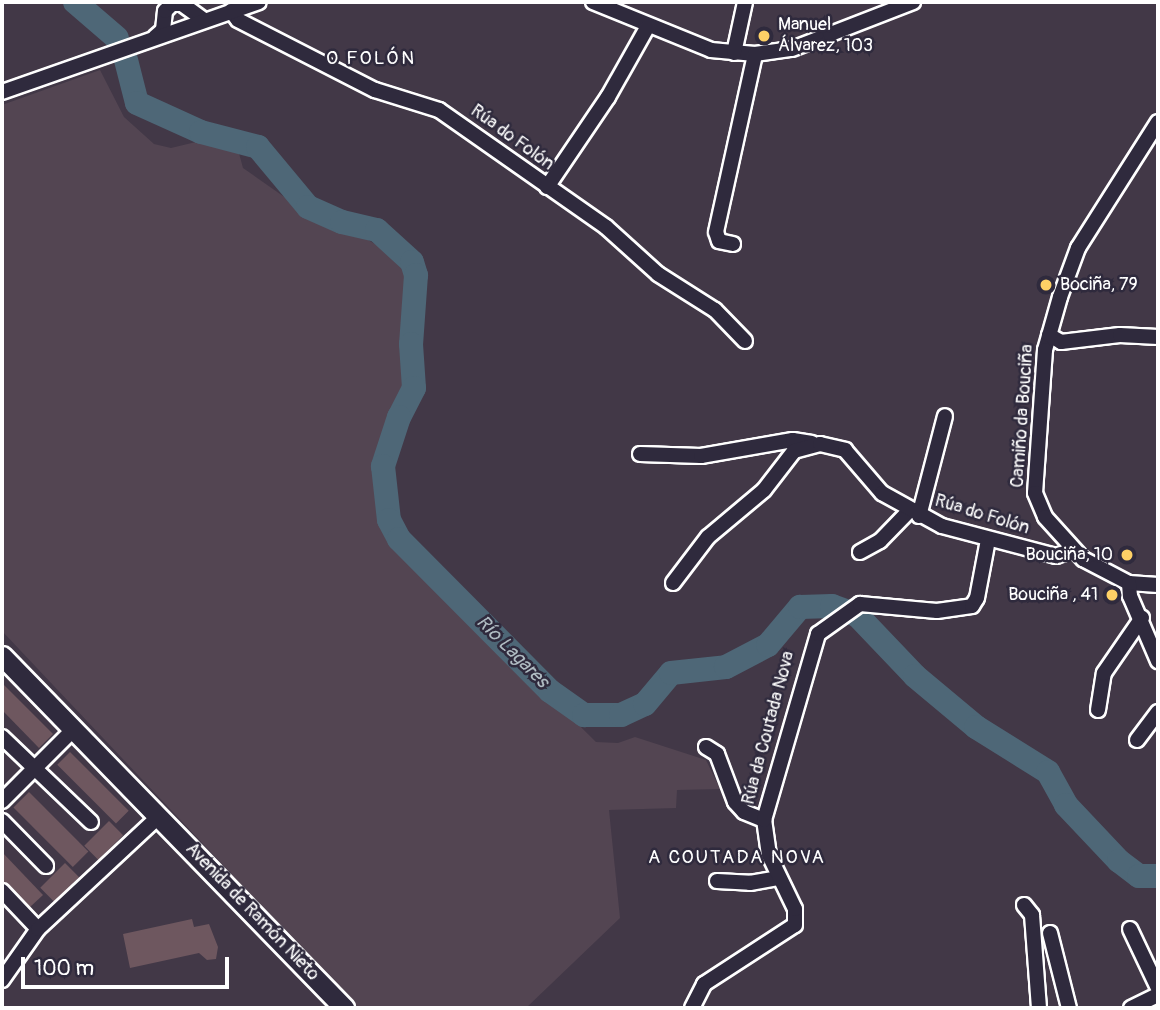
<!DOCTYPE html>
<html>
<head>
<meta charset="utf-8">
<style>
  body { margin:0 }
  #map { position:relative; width:1160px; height:1010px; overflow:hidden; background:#423847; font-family:Pangolin,sans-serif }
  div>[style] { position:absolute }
  .built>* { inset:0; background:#534552 }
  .river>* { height:24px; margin:-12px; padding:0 12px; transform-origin:12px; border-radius:12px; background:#4e6777 }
  .building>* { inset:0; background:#6e575f; transform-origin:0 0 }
  .roads { filter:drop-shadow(2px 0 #fff) drop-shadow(-2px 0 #fff) drop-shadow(0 2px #fff) drop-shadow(0 -2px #fff) }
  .minor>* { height:14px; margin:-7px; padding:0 7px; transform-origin:7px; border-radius:7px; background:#2f2a3d }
  .major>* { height:19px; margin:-9.5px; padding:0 9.5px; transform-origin:9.5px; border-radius:9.5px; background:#2f2a3d }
  .dots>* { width:19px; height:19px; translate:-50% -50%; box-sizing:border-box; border:4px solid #2f2a3d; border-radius:50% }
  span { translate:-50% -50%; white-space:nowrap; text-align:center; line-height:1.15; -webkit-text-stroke:5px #2f2a3d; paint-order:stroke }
  .poi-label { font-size:18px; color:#fff }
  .left { translate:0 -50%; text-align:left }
  .right { translate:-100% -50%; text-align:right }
  .street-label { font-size:18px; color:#fff }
  .neighbourhood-label { font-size:19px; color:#fff; letter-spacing:2px }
  .water-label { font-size:19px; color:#afbbc2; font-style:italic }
  .frame { position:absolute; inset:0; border:4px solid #fff; pointer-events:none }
  .scale { position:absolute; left:21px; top:957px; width:208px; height:32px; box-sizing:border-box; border:4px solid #fff; border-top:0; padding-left:9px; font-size:21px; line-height:24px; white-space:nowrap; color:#fff; -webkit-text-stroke:5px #2f2a3d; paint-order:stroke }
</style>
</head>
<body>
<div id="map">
  <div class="built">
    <div style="clip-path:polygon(100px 70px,124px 117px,154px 144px,171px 148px,200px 141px,237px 146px,243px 168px,333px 231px,358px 234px,409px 264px,412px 384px,397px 409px,377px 470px,381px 515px,390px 538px,596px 742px,618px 743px,635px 737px,706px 760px,720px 789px,677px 790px,676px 808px,609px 810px,620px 918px,526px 1008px,358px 1008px,2px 631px,2px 105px)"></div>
  </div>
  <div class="river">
    <div style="left:75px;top:2px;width:55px;rotate:40.6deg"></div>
    <div style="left:126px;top:60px;width:44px;rotate:75.7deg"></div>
    <div style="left:137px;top:103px;width:70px;rotate:24.4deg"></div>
    <div style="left:201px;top:132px;width:59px;rotate:14.7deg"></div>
    <div style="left:258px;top:147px;width:78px;rotate:50.2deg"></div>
    <div style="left:308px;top:207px;width:37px;rotate:24deg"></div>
    <div style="left:342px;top:222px;width:36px;rotate:13deg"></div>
    <div style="left:377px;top:230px;width:47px;rotate:42.4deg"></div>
    <div style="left:412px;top:262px;width:14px;rotate:73deg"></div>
    <div style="left:416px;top:275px;width:69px;rotate:94.1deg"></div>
    <div style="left:411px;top:344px;width:44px;rotate:86.1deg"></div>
    <div style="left:414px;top:388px;width:33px;rotate:117deg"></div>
    <div style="left:399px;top:417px;width:52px;rotate:108.1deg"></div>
    <div style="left:383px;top:466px;width:54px;rotate:83.7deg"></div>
    <div style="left:389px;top:520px;width:21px;rotate:62deg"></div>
    <div style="left:399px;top:539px;width:214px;rotate:45.2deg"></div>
    <div style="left:550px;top:691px;width:42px;rotate:35.2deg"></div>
    <div style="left:584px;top:715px;width:37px"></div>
    <div style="left:621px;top:715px;width:26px;rotate:-25deg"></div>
    <div style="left:645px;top:704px;width:40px;rotate:-50deg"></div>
    <div style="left:671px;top:673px;width:55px;rotate:-6.2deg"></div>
    <div style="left:726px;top:667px;width:47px;rotate:-27.6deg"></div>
    <div style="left:768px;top:645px;width:50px;rotate:-49.9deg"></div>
    <div style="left:800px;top:607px;width:32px;rotate:-2deg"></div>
    <div style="left:832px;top:606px;width:27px;rotate:20deg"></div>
    <div style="left:857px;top:615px;width:84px;rotate:46.4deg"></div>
    <div style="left:915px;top:676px;width:80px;rotate:39.9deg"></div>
    <div style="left:976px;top:727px;width:85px;rotate:32deg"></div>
    <div style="left:1048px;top:772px;width:38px;rotate:61deg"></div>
    <div style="left:1066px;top:805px;width:77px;rotate:46.6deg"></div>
    <div style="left:1119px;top:861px;width:25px;rotate:37deg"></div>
    <div style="left:1139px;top:876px;width:19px"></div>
  </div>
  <div class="building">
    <div style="clip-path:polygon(2px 683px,53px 734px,39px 748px,2px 710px)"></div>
    <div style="left:70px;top:752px;width:83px;height:18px;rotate:45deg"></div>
    <div style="left:29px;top:792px;width:84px;height:22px;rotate:45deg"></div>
    <div style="left:109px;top:821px;width:20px;height:35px;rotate:45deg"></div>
    <div style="clip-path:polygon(2px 852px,43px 895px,30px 907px,2px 882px)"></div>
    <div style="left:65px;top:863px;width:20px;height:35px;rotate:45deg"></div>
    <div style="clip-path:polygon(192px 919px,194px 927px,209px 924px,218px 947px,216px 959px,207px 960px,199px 953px,130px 968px,123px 934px)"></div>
  </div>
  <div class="roads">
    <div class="minor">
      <div style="left:593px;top:2px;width:127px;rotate:22.1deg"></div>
      <div style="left:711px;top:50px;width:44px;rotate:5.2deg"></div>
      <div style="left:755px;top:54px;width:37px;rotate:-8deg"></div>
      <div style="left:792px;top:49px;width:130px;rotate:-21.2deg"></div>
      <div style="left:231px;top:11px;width:11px;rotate:52deg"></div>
      <div style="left:238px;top:20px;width:154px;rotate:27.1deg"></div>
      <div style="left:375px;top:90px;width:67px;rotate:17.4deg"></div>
      <div style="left:439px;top:110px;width:204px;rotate:35deg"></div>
      <div style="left:606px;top:227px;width:70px;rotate:42.1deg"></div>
      <div style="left:658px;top:274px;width:67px;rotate:32.3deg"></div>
      <div style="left:715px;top:310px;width:43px;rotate:45.9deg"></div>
      <div style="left:155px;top:37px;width:11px;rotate:-41deg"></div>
      <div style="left:163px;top:30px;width:19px;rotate:-84deg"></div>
      <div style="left:165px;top:11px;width:10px;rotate:-45deg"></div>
      <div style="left:172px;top:4px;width:10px"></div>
      <div style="left:182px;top:4px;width:27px;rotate:36deg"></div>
      <div style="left:734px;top:53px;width:52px;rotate:-77.8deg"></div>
      <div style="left:2px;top:92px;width:272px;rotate:-19.3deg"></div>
      <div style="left:1158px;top:122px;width:149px;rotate:122.4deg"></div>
      <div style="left:1078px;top:248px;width:52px;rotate:110.2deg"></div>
      <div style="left:1060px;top:297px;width:55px;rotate:105.8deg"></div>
      <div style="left:1045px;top:350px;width:143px;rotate:94deg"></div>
      <div style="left:1035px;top:493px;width:26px;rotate:67deg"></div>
      <div style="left:1045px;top:517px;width:57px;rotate:47.9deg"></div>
      <div style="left:1083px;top:559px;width:52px;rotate:27.6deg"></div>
      <div style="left:1129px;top:583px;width:29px;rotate:4deg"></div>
      <div style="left:547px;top:187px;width:109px;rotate:-55.9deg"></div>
      <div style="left:608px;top:97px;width:81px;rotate:-60.6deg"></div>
      <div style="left:733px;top:244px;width:14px;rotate:-168deg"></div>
      <div style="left:719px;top:241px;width:9px;rotate:-108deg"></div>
      <div style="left:716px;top:232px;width:182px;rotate:-77.6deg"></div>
      <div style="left:1049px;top:335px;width:14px;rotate:30deg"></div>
      <div style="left:1061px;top:342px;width:59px;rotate:-6.8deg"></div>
      <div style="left:1120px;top:335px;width:38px;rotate:3deg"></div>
      <div style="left:640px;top:454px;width:61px;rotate:1.9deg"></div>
      <div style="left:701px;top:456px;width:93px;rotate:-9.9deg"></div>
      <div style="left:793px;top:440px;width:19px;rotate:9deg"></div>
      <div style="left:919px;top:516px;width:103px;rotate:-75.4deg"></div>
      <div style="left:860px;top:552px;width:23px;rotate:-29deg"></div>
      <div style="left:880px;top:541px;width:42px;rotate:-46deg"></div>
      <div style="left:673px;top:583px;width:58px;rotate:-52.7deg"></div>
      <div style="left:708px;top:537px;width:73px;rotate:-40deg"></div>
      <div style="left:764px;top:490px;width:49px;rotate:-52.4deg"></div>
      <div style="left:794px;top:451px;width:27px;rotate:-15deg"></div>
      <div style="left:820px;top:444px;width:26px;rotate:13deg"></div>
      <div style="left:845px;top:450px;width:57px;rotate:49.3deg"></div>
      <div style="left:882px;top:493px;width:68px;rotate:28.8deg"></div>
      <div style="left:942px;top:526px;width:118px;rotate:14.7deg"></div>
      <div style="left:1056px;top:556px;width:18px;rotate:-19deg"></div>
      <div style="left:1129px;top:583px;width:13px;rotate:86deg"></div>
      <div style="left:1130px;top:596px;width:71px;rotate:66.7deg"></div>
      <div style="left:1098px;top:710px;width:37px;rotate:-81deg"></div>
      <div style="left:1104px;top:673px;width:67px;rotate:-55.4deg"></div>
      <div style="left:2px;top:737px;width:123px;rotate:43.7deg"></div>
      <div style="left:1137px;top:740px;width:35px;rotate:-53deg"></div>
      <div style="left:706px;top:747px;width:13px;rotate:32deg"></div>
      <div style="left:717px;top:754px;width:51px;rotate:69.4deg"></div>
      <div style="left:735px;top:802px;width:13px;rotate:48deg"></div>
      <div style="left:744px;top:812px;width:22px;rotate:22deg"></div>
      <div style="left:2px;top:801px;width:100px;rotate:-45deg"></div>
      <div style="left:2px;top:821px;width:63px;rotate:45.6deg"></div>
      <div style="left:717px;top:881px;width:33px;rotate:3deg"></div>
      <div style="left:750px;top:883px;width:28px;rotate:-10deg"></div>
      <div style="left:2px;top:891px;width:52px;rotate:46.5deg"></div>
      <div style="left:1024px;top:905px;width:13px;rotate:51deg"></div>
      <div style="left:1032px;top:915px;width:93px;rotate:85.7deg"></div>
      <div style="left:1130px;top:929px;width:65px;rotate:64.6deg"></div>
      <div style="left:1050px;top:933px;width:77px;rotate:75.8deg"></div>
      <div style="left:2px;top:980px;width:62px;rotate:-54.8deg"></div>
      <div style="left:38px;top:929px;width:166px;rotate:-43deg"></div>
      <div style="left:692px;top:1008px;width:27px;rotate:-63deg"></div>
      <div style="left:704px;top:984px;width:108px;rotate:-33deg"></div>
      <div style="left:795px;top:925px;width:16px;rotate:-90deg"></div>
      <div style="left:795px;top:909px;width:60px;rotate:-115.7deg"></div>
      <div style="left:769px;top:855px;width:35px;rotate:-98deg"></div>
      <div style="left:764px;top:820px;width:194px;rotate:-73.8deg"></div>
      <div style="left:818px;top:634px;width:52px;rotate:-35.5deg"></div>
      <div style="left:860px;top:604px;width:77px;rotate:5.2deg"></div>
      <div style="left:937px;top:611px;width:35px;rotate:-8deg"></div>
      <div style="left:972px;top:606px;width:9px;rotate:-58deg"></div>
      <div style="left:977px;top:598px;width:59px;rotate:-79.3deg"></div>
      <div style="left:1131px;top:1008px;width:30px;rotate:-26deg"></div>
    </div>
    <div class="major">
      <div style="left:2px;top:656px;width:491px;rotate:45.8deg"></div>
    </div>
  </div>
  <div class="dots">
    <div style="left:764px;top:36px;background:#ffd166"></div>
    <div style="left:1046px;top:285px;background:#ffd166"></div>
    <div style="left:1127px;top:555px;background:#ffd166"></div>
    <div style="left:1112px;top:595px;background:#ffd166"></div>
  </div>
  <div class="poi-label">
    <span class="left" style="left:778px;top:36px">Manuel<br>Álvarez, 103</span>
    <span class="left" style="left:1060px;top:285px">Bociña, 79</span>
    <span class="right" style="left:1113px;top:555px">Bouciña, 10</span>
    <span class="right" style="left:1098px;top:595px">Bouciña , 41</span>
  </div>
  <div class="street-label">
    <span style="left:512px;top:138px;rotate:36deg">Rúa do Folón</span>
    <span style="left:1023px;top:416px;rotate:-86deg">Camiño da Bouciña</span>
    <span style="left:982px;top:515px;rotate:17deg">Rúa do Folón</span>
    <span style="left:769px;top:728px;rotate:-75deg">Rúa da Coutada Nova</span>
    <span style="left:252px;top:912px;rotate:46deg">Avenida de Ramón Nieto</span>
  </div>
  <div class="neighbourhood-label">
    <span style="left:371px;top:59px">O FOLÓN</span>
    <span style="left:737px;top:858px">A COUTADA NOVA</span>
  </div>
  <div class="water-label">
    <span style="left:512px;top:652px;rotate:45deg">Río Lagares</span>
  </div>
  <div class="frame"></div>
  <div class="scale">100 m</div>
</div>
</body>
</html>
